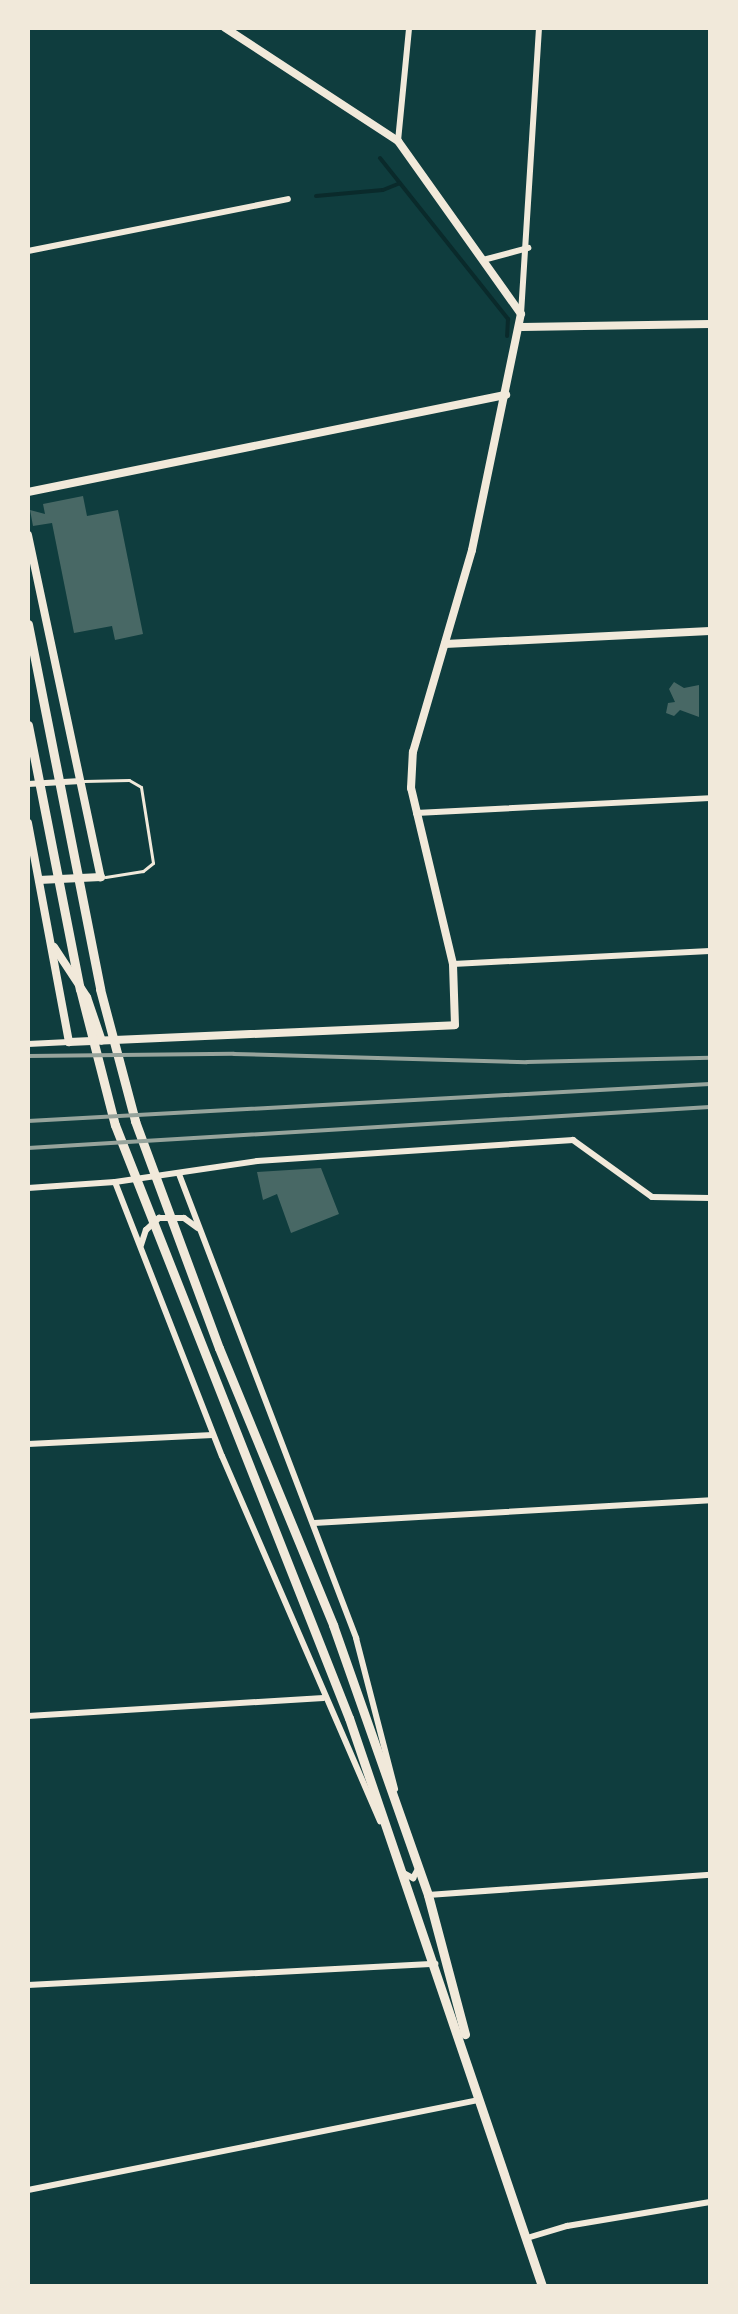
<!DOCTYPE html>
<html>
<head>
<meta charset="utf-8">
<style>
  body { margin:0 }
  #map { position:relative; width:738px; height:2314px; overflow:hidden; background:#0f3d3e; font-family:Rubik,sans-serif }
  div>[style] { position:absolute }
  .stream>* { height:4px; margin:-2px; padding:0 2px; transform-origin:2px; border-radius:2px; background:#0a2a2b }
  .building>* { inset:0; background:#486865 }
  .service>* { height:3px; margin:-1.5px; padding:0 1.5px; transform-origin:1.5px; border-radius:1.5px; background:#f1e9da }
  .minor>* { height:6px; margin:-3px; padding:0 3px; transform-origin:3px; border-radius:3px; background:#f1e9da }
  .tertiary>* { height:8px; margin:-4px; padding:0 4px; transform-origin:4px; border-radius:4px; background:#f1e9da }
  .secondary>* { height:9px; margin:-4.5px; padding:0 4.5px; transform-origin:4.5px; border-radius:4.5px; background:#f1e9da }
  .rail>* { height:4px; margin:-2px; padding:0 2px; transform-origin:2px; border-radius:2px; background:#97a49c }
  span { translate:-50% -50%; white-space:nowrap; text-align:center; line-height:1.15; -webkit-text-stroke:8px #f1e9da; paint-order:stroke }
  .frame { position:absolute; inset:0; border:30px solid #f1e9da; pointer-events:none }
</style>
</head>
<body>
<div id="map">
  <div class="stream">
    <div style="left:380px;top:158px;width:206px;rotate:51.5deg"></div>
    <div style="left:508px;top:319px;width:17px;rotate:93deg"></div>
    <div style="left:316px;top:196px;width:67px;rotate:-5.1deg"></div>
    <div style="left:383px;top:190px;width:18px;rotate:-22deg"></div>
  </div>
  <div class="building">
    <div style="clip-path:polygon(83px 496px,87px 516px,118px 510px,143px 634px,115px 640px,112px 626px,74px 633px,52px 523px,33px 526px,30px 510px,45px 514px,43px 504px)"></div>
    <div style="clip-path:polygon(674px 682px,684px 688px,699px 685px,699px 717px,680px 710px,674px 716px,666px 713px,668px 703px,675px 702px,669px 689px)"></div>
    <div style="clip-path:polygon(321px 1168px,339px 1214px,291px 1233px,277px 1194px,263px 1200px,257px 1172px)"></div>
  </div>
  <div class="service">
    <div style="left:84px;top:781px;width:45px;rotate:-1.3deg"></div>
    <div style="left:129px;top:780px;width:14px;rotate:30deg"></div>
    <div style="left:141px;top:787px;width:77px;rotate:81deg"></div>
    <div style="left:153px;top:863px;width:13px;rotate:141deg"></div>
    <div style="left:143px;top:871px;width:38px;rotate:171deg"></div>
  </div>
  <div class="minor">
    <div style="left:398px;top:141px;width:114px;rotate:-84.4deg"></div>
    <div style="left:28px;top:251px;width:265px;rotate:-11.3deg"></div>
    <div style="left:483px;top:260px;width:47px;rotate:-14.9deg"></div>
    <div style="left:521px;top:314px;width:287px;rotate:-86.4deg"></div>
    <div style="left:28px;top:784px;width:53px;rotate:-3.2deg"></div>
    <div style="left:416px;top:813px;width:294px;rotate:-2.9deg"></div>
    <div style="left:453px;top:964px;width:257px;rotate:-2.9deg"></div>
    <div style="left:28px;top:1044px;width:41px;rotate:-2.8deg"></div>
    <div style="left:179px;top:1174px;width:497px;rotate:69.1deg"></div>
    <div style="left:356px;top:1638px;width:156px;rotate:75.5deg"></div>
    <div style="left:115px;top:1182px;width:294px;rotate:68.7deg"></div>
    <div style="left:222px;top:1456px;width:398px;rotate:66.6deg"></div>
    <div style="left:28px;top:1188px;width:87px;rotate:-3.9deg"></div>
    <div style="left:115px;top:1182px;width:144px;rotate:-8.4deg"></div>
    <div style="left:257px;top:1161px;width:317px;rotate:-3.8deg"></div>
    <div style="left:573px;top:1140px;width:97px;rotate:35.8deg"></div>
    <div style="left:652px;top:1197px;width:58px;rotate:1deg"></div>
    <div style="left:141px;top:1245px;width:16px;rotate:-72deg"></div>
    <div style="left:146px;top:1230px;width:18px;rotate:-43deg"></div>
    <div style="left:159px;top:1218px;width:25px"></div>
    <div style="left:184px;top:1218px;width:17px;rotate:36deg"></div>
    <div style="left:28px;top:1444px;width:185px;rotate:-2.8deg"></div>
    <div style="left:314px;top:1523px;width:397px;rotate:-3.3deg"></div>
    <div style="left:28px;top:1716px;width:296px;rotate:-3.5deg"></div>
    <div style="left:402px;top:1872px;width:13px;rotate:29deg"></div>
    <div style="left:413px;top:1878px;width:10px;rotate:-61deg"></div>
    <div style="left:428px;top:1895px;width:283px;rotate:-4.1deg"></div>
    <div style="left:28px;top:1985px;width:408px;rotate:-3deg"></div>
    <div style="left:28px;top:2190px;width:460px;rotate:-11.3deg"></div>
    <div style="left:527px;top:2238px;width:42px;rotate:-16.7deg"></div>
    <div style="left:567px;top:2226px;width:145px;rotate:-9.5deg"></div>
  </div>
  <div class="tertiary">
    <div style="left:522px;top:327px;width:188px;rotate:-0.9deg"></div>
    <div style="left:28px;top:492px;width:488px;rotate:-11.5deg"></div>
    <div style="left:28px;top:535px;width:350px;rotate:78deg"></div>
    <div style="left:101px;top:877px;width:62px;rotate:177.2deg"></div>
    <div style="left:445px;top:644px;width:265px;rotate:-2.8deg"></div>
    <div style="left:28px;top:823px;width:223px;rotate:79.4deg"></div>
    <div style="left:69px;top:1042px;width:386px;rotate:-2.5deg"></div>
    <div style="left:455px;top:1025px;width:61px;rotate:-91.9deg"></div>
    <div style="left:453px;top:964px;width:181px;rotate:-103.4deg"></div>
    <div style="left:411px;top:788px;width:36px;rotate:-87deg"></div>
    <div style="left:413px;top:752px;width:210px;rotate:-73.7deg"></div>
    <div style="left:472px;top:550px;width:241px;rotate:-78.3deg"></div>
    <div style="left:521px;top:314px;width:212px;rotate:-125.4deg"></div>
    <div style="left:398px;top:141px;width:207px;rotate:-146.8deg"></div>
    <div style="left:54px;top:947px;width:60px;rotate:56.6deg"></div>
    <div style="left:87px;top:997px;width:46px;rotate:71.2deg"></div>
  </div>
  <div class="secondary">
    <div style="left:28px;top:624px;width:372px;rotate:78.8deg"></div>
    <div style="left:100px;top:989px;width:137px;rotate:75.1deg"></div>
    <div style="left:135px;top:1121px;width:242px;rotate:69.7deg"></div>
    <div style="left:219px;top:1348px;width:300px;rotate:67.6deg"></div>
    <div style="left:333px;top:1625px;width:286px;rotate:70.6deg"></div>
    <div style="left:428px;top:1895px;width:144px;rotate:75.1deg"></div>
    <div style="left:28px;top:725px;width:269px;rotate:78.9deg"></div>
    <div style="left:80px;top:989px;width:140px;rotate:75.6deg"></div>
    <div style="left:115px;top:1125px;width:637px;rotate:68.47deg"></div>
    <div style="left:349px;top:1718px;width:600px;rotate:71.23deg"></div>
  </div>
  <div class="rail">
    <div style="left:28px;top:1056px;width:206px;rotate:-0.6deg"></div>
    <div style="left:234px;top:1054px;width:293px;rotate:1.6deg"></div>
    <div style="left:527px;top:1062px;width:183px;rotate:-1.3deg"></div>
    <div style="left:28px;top:1121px;width:683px;rotate:-3.11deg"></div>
    <div style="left:28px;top:1148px;width:683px;rotate:-3.44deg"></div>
  </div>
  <div class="frame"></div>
</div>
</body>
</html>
